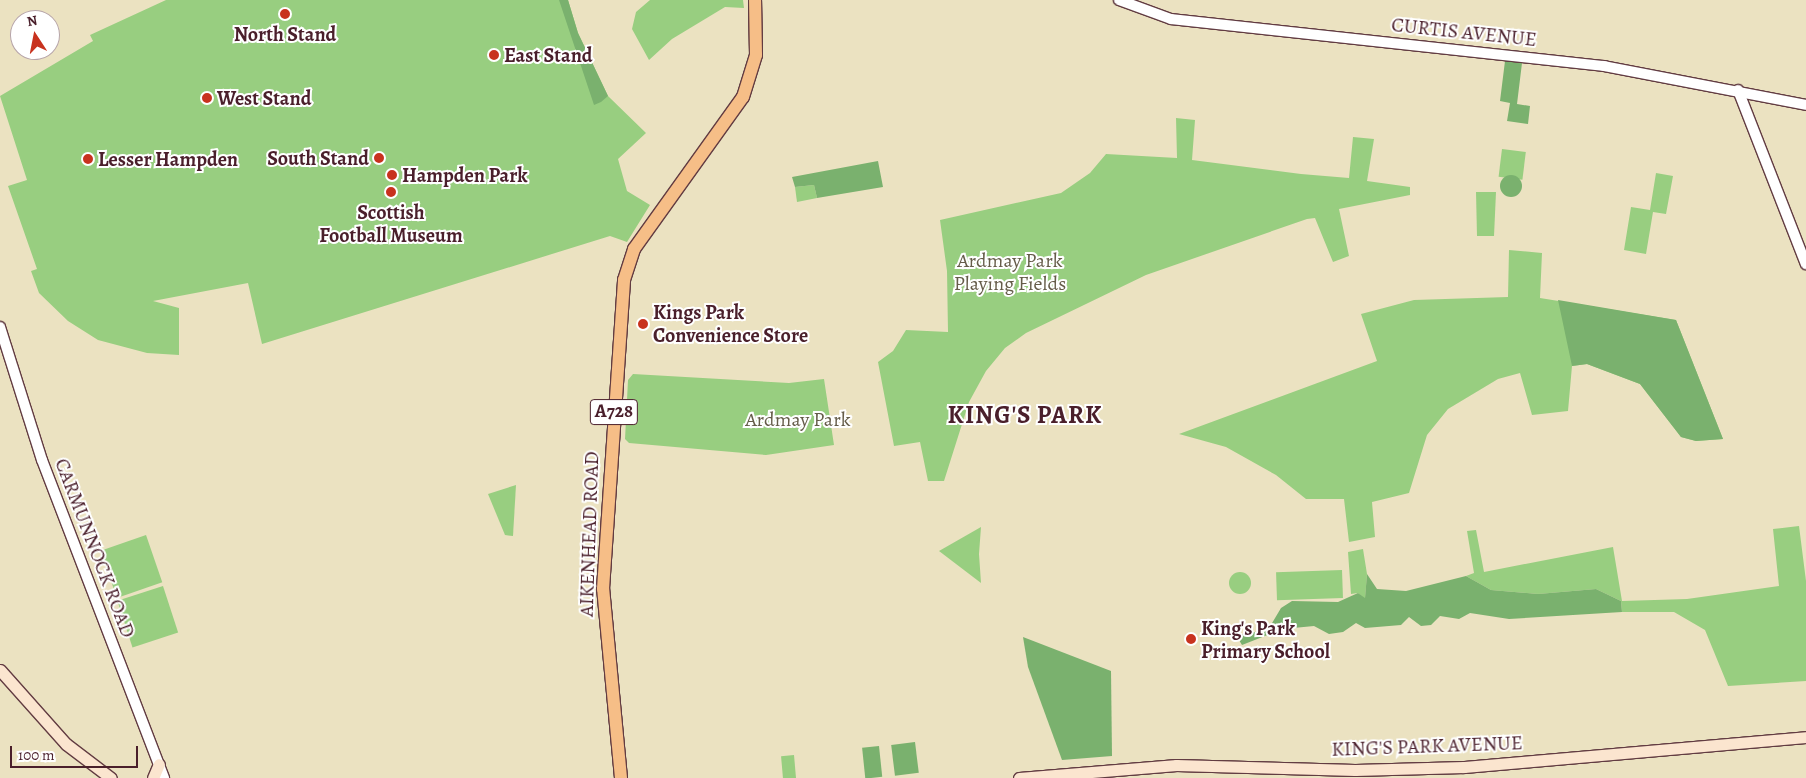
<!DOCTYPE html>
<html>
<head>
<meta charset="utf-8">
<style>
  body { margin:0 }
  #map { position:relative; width:1806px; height:778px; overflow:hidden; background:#ebe2c1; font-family:Alegreya,serif }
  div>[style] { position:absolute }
  .green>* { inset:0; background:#98ce80; transform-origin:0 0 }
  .round { border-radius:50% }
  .forest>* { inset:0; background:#7ab16e; transform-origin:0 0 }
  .roads { filter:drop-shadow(1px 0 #623c42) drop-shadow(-1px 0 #623c42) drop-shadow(0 1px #623c42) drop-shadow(0 -1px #623c42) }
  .tertiary>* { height:10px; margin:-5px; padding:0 5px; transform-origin:5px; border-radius:5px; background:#fff }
  .secondary>* { height:11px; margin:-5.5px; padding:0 5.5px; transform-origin:5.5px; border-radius:5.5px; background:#fbe5cf }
  .primary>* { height:12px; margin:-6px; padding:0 6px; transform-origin:6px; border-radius:6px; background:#f6be87 }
  .dots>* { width:14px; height:14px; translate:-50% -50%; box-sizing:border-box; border:2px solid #fff; border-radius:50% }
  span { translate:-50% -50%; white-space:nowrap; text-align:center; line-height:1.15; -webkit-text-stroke:4px #fff; paint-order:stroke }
  .shield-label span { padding:1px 4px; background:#fff; border:1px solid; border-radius:4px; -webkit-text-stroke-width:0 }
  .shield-label { font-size:19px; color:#4a1f2b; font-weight:700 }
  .street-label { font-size:20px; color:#4a1f2b }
  .poi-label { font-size:20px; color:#4a1f2b; font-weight:700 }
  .left { translate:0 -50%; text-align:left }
  .right { translate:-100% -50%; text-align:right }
  .park-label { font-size:20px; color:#655c49 }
  .district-label { font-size:25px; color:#4a1f2b; font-weight:700; letter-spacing:1px }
  .north { position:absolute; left:10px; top:10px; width:50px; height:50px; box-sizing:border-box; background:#fff; border:1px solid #b7a5aa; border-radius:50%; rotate:349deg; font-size:14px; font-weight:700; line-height:20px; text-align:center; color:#4a1f2b }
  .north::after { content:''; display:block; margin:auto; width:18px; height:22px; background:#c8321e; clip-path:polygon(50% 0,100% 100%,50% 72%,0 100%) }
  .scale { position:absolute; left:10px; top:746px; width:128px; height:22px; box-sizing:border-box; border:2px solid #4a1f2b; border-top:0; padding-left:6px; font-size:15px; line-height:18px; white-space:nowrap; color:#4a1f2b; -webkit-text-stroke:4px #fff; paint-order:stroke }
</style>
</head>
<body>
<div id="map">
  <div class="green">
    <div style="clip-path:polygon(166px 0,568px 0,578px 33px,608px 96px,646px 133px,618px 159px,627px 191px,650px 205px,627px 242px,610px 236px,262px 344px,248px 283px,153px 301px,179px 308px,179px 355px,147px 353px,98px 340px,68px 321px,39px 293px,31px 271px,37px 269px,8px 186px,27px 180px,0 96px,93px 41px,90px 35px)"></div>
    <div style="clip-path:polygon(650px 0,743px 0,744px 8px,725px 7px,672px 39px,649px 60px,632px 29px,636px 12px)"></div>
    <div style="clip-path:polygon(1176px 118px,1195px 120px,1192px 160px,1301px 174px,1349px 178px,1353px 137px,1374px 139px,1367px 181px,1410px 187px,1410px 195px,1339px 209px,1349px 256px,1333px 262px,1315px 218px,1307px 219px,1146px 275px,1026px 333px,1005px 348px,986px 371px,969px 402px,944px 481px,928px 481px,920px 442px,894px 446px,878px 362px,893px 351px,906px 330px,948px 332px,947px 271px,940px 220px,1061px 193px,1090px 173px,1106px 154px,1177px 158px)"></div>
    <div style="left:1502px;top:149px;width:24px;height:28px;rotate:7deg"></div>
    <div style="clip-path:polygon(1656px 173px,1673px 176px,1666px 214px,1653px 212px,1646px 254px,1624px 250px,1631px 207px,1650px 210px)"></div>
    <div style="clip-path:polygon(814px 185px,817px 198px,797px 202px,795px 187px)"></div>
    <div style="clip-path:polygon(1476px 192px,1496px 192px,1494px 236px,1477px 236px)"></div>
    <div style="clip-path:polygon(1509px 250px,1542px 253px,1540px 298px,1676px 320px,1723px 439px,1696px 441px,1681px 437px,1640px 384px,1587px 364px,1572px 366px,1568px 411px,1532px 415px,1520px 373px,1498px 379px,1448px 409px,1427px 435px,1409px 493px,1372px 502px,1375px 537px,1349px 542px,1344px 499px,1306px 499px,1276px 475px,1226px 447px,1179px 434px,1377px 361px,1361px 314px,1414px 300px,1508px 297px)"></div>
    <div style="clip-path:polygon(633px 374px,789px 383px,824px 379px,834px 445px,766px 455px,629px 443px,625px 439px,628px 380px)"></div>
    <div style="clip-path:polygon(516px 485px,513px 536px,505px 535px,488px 494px)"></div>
    <div style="clip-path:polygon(1799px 526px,1806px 581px,1806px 681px,1728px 686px,1705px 630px,1674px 612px,1622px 612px,1621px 601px,1596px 589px,1538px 594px,1491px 590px,1466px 576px,1474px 573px,1467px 531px,1476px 530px,1484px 572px,1613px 547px,1622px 601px,1687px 599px,1779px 586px,1773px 529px)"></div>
    <div style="clip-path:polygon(981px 527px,979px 554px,981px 583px,939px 551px)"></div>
    <div style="left:146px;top:535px;width:50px;height:48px;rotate:71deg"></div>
    <div style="clip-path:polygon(1363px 549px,1367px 574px,1365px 599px,1358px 593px,1351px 594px,1348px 552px)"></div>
    <div style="left:1342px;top:570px;width:28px;height:66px;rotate:88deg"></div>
    <div class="round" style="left:1229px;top:572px;width:22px;height:22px"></div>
    <div style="left:163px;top:586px;width:49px;height:48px;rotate:72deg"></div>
    <div style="left:794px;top:755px;width:23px;height:13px;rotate:85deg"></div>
  </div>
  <div class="forest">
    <div style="clip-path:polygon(559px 0,568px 0,578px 33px,608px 96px,601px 102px,594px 105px)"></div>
    <div style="clip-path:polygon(1505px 61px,1522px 63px,1517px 104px,1530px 106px,1528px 124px,1507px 121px,1510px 103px,1500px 101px)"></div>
    <div style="clip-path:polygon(878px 161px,883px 187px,817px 198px,814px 185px,795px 187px,792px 177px)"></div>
    <div class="round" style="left:1500px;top:175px;width:22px;height:22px"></div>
    <div style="clip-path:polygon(1558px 300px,1676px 320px,1723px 439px,1696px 441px,1681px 437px,1640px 384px,1587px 364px,1572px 366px)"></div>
    <div style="clip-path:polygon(1367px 574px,1377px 589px,1406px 591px,1466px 576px,1491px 590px,1538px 594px,1596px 589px,1621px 601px,1622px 612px,1509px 619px,1470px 613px,1459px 619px,1440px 616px,1431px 625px,1421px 626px,1409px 617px,1401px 625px,1365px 628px,1356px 623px,1343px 632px,1329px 634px,1314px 626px,1283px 629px,1242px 645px,1236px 635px,1268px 630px,1281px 608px,1292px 601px,1338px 602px,1358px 593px,1365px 598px)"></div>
    <div style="clip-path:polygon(1023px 637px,1111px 671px,1112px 756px,1062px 760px,1028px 667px)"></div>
    <div style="left:915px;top:742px;width:31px;height:24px;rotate:83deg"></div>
    <div style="left:879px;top:746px;width:31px;height:17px;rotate:84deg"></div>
  </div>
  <div class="roads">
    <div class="tertiary">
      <div style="left:1119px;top:0;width:55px;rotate:20.1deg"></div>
      <div style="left:1171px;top:19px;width:436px;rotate:6.2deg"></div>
      <div style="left:1604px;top:66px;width:206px;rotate:10.9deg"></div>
      <div style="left:1738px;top:90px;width:187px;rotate:68.7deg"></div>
      <div style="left:0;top:327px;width:139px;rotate:72.5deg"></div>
      <div style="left:42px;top:460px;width:341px;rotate:69deg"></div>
    </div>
    <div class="secondary">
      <div style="left:0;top:670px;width:99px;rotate:48.3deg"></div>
      <div style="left:66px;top:744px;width:56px;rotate:37.1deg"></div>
      <div style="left:153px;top:778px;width:15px;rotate:-67deg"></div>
      <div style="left:1019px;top:778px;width:158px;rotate:-4.7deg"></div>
      <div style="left:1176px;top:765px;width:179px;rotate:1.6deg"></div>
      <div style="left:1355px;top:770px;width:109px;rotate:-1.6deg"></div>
      <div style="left:1464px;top:767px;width:343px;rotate:-5deg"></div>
    </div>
    <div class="primary">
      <div style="left:621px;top:778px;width:190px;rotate:-95.4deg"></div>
      <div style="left:603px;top:589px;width:310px;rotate:-86.1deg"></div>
      <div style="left:624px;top:280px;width:33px;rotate:-72deg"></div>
      <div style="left:634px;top:249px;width:187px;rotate:-54.4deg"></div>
      <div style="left:743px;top:97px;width:44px;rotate:-72.8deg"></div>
      <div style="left:756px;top:55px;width:55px;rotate:-91deg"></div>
    </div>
  </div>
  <div class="dots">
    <div style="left:285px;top:14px;background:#c8321e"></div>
    <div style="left:494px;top:55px;background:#c8321e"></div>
    <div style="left:207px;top:98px;background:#c8321e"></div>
    <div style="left:379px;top:158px;background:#c8321e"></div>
    <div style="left:88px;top:159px;background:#c8321e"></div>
    <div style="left:392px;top:175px;background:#c8321e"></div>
    <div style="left:391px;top:192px;background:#c8321e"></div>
    <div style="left:643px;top:324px;background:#c8321e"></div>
    <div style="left:1191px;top:639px;background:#c8321e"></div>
  </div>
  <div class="shield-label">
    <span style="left:614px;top:412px">A728</span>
  </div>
  <div class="street-label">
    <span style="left:1464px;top:32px;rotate:6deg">CURTIS AVENUE</span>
    <span style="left:589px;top:534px;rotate:-88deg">AIKENHEAD ROAD</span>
    <span style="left:95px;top:548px;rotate:69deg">CARMUNNOCK ROAD</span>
    <span style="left:1427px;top:746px;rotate:-2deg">KING'S PARK AVENUE</span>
  </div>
  <div class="poi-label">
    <span style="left:285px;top:34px">North Stand</span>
    <span class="left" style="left:504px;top:55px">East Stand</span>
    <span class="left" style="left:217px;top:98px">West Stand</span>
    <span class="right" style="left:369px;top:158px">South Stand</span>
    <span class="left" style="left:98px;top:159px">Lesser Hampden</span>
    <span class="left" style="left:402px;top:175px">Hampden Park</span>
    <span style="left:391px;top:224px">Scottish<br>Football Museum</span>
    <span class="left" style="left:653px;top:324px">Kings Park<br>Convenience Store</span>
    <span class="left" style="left:1201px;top:640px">King's Park<br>Primary School</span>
  </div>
  <div class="park-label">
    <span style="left:1010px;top:272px">Ardmay Park<br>Playing Fields</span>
    <span style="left:798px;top:419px">Ardmay Park</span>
  </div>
  <div class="district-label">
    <span style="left:1025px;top:415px">KING'S PARK</span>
  </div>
  <div class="north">N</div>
  <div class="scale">100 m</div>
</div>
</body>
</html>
